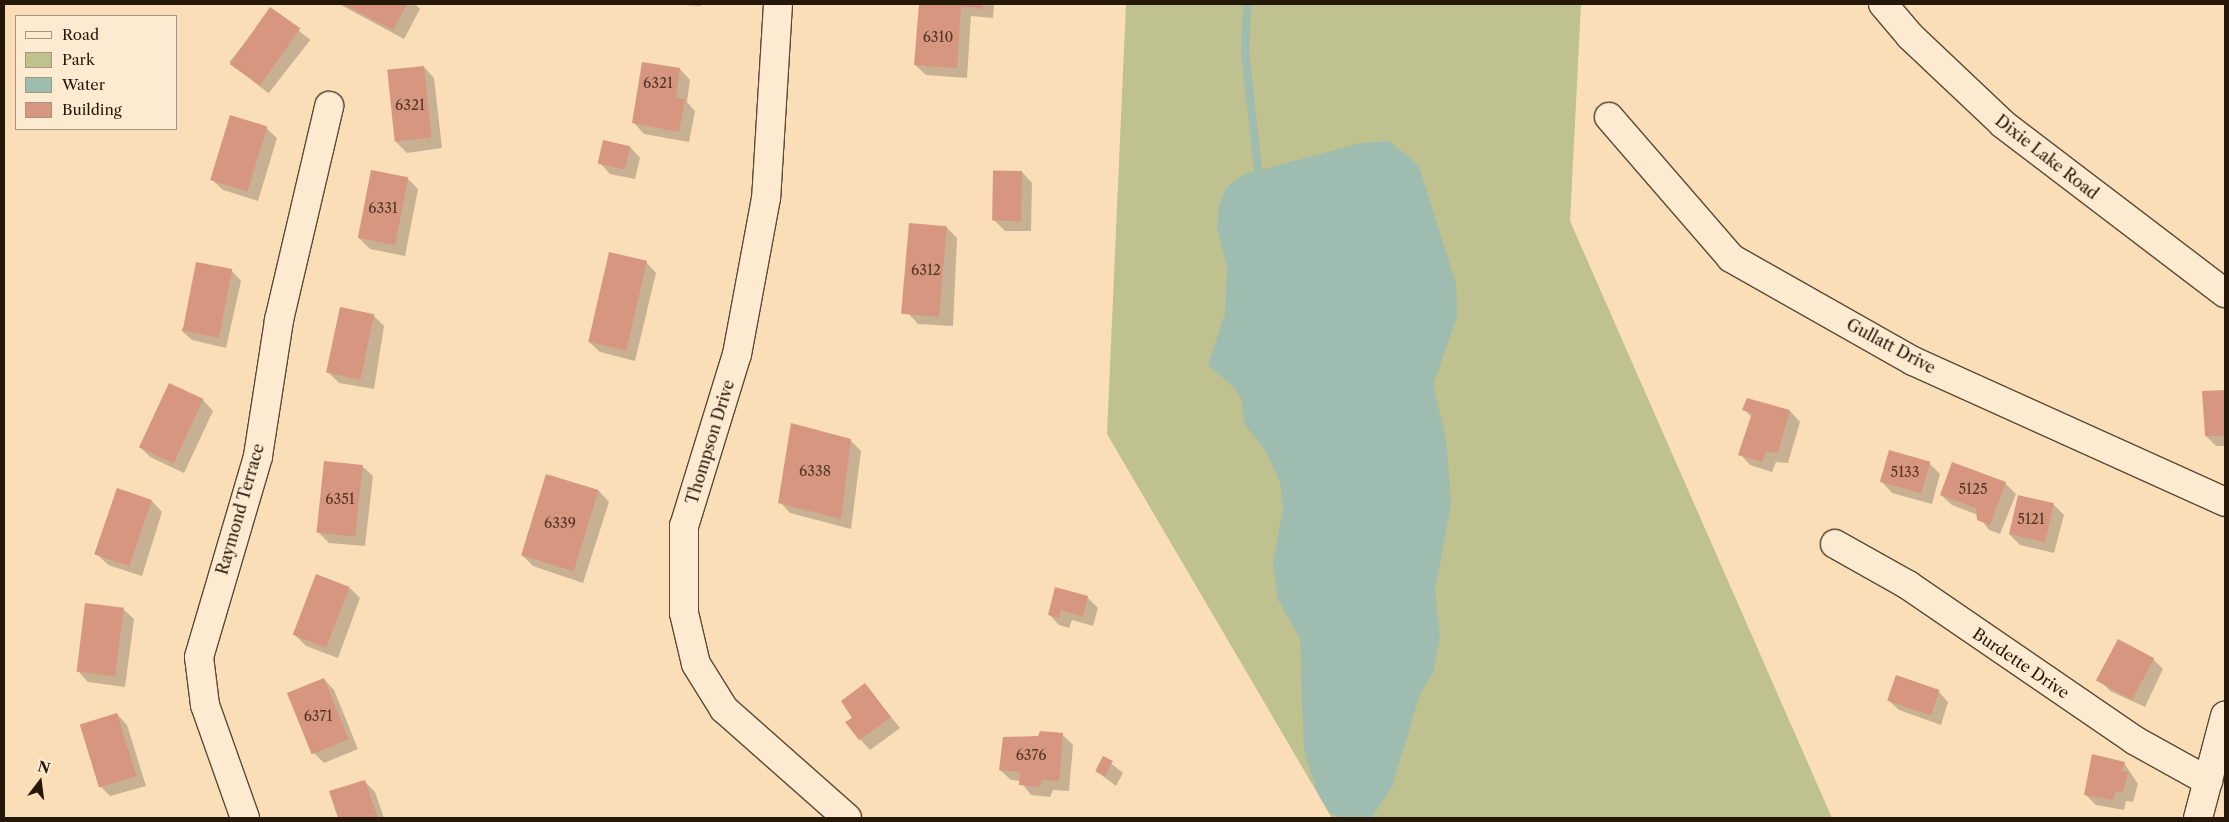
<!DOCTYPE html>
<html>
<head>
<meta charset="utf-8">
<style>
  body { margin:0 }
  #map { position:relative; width:2229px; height:822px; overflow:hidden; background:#fadeb8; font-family:"Libre Caslon Text",serif }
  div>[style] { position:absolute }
  .green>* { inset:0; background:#bfc18e }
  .water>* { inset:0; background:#9ebcaf }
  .shadow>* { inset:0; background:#0003; transform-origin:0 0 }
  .stream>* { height:8px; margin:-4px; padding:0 4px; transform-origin:4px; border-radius:4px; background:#9ebcaf }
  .building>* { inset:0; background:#d7967f; transform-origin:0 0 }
  .roads { filter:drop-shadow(1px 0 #5b4a35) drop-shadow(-1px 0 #5b4a35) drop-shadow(0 1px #5b4a35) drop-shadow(0 -1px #5b4a35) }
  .minor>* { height:28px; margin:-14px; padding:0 14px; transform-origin:14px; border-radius:14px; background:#fcead1 }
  span { translate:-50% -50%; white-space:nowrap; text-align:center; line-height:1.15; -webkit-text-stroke:5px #fcead1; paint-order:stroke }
  .number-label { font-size:14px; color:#523826 }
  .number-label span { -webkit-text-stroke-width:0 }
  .street-label { font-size:16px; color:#261809 }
  .frame { position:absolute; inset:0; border:5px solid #261809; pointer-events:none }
  .legend { position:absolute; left:15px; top:15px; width:162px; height:115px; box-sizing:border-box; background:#fcead1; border:1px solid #a69681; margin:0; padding:6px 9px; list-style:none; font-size:15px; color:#261809 }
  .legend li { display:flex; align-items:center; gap:10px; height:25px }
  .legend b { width:25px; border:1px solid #a69681 }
  .north { position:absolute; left:15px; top:757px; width:50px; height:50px; -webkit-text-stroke:4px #fcead1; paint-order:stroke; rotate:15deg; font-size:14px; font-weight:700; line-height:20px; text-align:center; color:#261809 }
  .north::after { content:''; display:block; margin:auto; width:18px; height:22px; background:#261809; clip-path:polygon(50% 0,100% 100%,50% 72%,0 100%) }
</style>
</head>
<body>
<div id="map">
  <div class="green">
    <div style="clip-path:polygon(1126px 4px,1581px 4px,1570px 221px,1832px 818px,1332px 818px,1107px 434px)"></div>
  </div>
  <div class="water">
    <div style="clip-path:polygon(1389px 141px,1419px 166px,1456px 284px,1457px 316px,1433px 386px,1446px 438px,1451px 504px,1435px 590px,1440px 636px,1433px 673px,1420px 694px,1392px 787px,1372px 817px,1341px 818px,1329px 813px,1317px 792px,1304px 749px,1300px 638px,1278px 600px,1273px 562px,1283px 508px,1280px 482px,1266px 451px,1244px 424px,1242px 401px,1234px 387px,1208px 365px,1225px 313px,1227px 267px,1217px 230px,1219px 205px,1226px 188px,1242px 175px,1361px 143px)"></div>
  </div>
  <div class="shadow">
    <div style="clip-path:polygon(339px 4px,415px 4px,420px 9px,404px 39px)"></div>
    <div style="clip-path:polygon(668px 4px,701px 4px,701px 6px)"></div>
    <div style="clip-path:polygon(921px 4px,994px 4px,993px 18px,971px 16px,967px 78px,926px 75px,915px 65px)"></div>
    <div style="left:271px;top:9px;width:50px;height:68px;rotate:38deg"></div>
    <div style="clip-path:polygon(424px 67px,434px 78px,442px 148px,407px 153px,396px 142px)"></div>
    <div style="clip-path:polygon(680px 69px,690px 80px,687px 102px,695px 111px,689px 142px,644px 134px,634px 123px)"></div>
    <div style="clip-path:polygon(266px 128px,277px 138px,258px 201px,223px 190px,212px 180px)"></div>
    <div style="clip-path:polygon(630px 147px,640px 158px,635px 179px,610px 174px,600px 163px)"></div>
    <div style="clip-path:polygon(1022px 172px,1032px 183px,1031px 231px,1005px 231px,994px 220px)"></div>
    <div style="clip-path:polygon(407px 178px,418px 189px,405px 256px,370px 249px,359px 238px)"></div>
    <div style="clip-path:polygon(946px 227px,957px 238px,953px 326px,918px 324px,908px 313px)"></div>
    <div style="clip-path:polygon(646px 262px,656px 273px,635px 361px,600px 352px,589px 342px)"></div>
    <div style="clip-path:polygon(231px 270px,241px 281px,226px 348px,192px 340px,181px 330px)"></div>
    <div style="clip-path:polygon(374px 316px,384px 326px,374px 389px,339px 383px,329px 373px)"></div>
    <div style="clip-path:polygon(169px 384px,203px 400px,213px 411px,184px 473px,150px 457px,140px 447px)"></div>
    <div style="clip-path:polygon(2225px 391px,2225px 446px,2216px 446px,2206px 436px,2203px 393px)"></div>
    <div style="clip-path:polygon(1744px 410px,1790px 411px,1800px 422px,1788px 463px,1776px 462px,1772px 472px,1750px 465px,1740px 454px,1752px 417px)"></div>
    <div style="clip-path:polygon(850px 440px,861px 451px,851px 529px,790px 513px,780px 502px)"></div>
    <div style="clip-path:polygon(1929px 463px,1940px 474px,1932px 504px,1892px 493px,1882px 482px)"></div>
    <div style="clip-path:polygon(362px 466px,373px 476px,365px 546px,329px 543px,318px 532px)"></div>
    <div style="clip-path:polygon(547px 475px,599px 491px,609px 502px,583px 583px,533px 566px,522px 555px)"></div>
    <div style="clip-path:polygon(2005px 483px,2016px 494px,2000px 534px,1989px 530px,1978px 515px,1952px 505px,1941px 495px)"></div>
    <div style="clip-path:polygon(118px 490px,152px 501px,162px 512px,142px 576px,108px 565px,98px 555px)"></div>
    <div style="clip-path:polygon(2054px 505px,2064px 515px,2054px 553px,2020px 545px,2009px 534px)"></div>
    <div style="clip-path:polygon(350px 588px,360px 598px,338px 658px,306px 646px,295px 635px)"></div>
    <div style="clip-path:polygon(1087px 597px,1098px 608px,1093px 626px,1072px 620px,1069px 628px,1059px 625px,1049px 614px)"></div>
    <div style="clip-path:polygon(123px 609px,134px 619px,125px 687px,88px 682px,78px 671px)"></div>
    <div style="clip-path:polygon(2153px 659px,2163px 669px,2145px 707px,2110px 691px,2100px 680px)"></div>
    <div style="clip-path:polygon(324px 679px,334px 690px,358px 749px,324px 763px,314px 753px)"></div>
    <div style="clip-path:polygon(865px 685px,900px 728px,870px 750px,860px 739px,854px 718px)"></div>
    <div style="clip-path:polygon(1938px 691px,1948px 702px,1941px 725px,1899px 710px,1888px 700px)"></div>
    <div style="clip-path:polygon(117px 714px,127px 725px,146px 786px,110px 796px,100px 786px)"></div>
    <div style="clip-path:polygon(1062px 734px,1073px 745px,1069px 791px,1053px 790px,1050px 797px,1031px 795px,1020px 781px,1011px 780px,1000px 770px)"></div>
    <div style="clip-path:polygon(1103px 757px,1123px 773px,1116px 786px,1096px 771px)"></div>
    <div style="clip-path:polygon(2124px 763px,2138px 784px,2133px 802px,2126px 801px,2124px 810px,2096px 805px,2086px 795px)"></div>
    <div style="clip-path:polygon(364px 781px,375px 792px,384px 818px,339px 818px,330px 792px)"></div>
  </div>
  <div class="stream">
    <div style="left:1247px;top:4px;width:49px;rotate:92.3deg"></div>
    <div style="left:1245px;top:53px;width:117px;rotate:83.6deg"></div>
  </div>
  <div class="building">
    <div style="clip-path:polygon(342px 4px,407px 4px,393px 30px)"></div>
    <div style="clip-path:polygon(919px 4px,983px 4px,983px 9px,961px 6px,957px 68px,914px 65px)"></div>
    <div style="left:270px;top:7px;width:37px;height:70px;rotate:35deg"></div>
    <div style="clip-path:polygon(642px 62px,680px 68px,676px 98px,685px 99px,679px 132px,632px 123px)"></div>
    <div style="left:424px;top:66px;width:72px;height:37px;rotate:84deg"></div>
    <div style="left:230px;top:115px;width:39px;height:68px;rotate:17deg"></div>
    <div style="left:603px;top:140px;width:28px;height:24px;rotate:13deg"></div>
    <div style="left:371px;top:170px;width:38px;height:69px;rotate:11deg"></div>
    <div style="left:1022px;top:171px;width:50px;height:29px;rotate:91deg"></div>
    <div style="left:909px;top:223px;width:38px;height:91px;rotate:5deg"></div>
    <div style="left:609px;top:252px;width:39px;height:92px;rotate:13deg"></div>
    <div style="left:196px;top:262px;width:37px;height:70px;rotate:11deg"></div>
    <div style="left:340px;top:307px;width:35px;height:67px;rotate:12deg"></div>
    <div style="left:169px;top:383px;width:38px;height:71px;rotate:25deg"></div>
    <div style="clip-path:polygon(2225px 390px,2225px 436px,2205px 436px,2202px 391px)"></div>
    <div style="clip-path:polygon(1747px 398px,1790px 410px,1778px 453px,1766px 452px,1762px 462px,1738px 455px,1752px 413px,1742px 410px)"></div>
    <div style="clip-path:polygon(791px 423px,851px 439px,841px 519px,778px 503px)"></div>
    <div style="left:1889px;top:450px;width:43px;height:33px;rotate:16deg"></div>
    <div style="left:324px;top:461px;width:39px;height:72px;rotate:6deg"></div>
    <div style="clip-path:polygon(1952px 462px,2006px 482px,1990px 525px,1977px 520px,1976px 508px,1940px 495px)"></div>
    <div style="left:546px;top:474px;width:55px;height:85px;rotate:17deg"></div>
    <div style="left:117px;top:488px;width:37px;height:70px;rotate:19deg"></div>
    <div style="left:2018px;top:495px;width:37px;height:40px;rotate:13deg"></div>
    <div style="left:316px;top:574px;width:36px;height:65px;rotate:21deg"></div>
    <div style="clip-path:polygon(1055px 587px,1088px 596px,1083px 617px,1061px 610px,1059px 618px,1048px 615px)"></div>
    <div style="left:85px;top:603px;width:39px;height:69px;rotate:7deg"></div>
    <div style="left:2118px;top:639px;width:41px;height:47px;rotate:28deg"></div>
    <div style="left:1896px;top:675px;width:46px;height:27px;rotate:19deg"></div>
    <div style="left:324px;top:678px;width:66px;height:40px;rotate:68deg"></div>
    <div style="clip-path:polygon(865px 683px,891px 717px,859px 740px,845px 722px,852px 718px,841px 701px)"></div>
    <div style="left:117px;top:713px;width:66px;height:39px;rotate:73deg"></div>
    <div style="clip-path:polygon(1040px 731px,1063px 733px,1059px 781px,1042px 780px,1039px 787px,1019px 785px,1020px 772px,999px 770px,1003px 737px,1038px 736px)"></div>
    <div style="clip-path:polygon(2092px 754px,2125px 762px,2122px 771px,2128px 772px,2123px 793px,2116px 791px,2113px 800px,2084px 795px)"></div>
    <div style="left:1103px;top:756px;width:11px;height:17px;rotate:27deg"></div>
    <div style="clip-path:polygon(365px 780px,378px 818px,338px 818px,329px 791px)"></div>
  </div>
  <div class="roads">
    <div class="minor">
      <div style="left:778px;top:4px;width:194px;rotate:93.5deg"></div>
      <div style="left:766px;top:198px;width:159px;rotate:100.5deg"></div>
      <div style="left:737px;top:354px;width:180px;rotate:107.1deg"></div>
      <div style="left:684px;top:526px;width:87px;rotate:90deg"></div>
      <div style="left:684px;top:613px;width:52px;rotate:76.8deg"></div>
      <div style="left:696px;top:664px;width:53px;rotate:58.1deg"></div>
      <div style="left:724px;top:709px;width:164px;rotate:41.5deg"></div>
      <div style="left:1883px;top:4px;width:42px;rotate:49.8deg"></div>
      <div style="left:1910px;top:36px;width:128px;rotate:43.4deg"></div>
      <div style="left:2003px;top:124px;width:279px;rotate:37.3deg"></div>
      <div style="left:1609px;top:117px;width:186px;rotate:49.1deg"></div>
      <div style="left:1731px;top:258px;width:209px;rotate:29.5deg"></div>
      <div style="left:1913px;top:361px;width:342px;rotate:24.3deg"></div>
      <div style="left:1835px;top:544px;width:84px;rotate:29.3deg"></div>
      <div style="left:1908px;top:585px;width:274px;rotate:34.4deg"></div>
      <div style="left:2134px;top:740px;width:85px;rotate:29deg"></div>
      <div style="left:245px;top:818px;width:120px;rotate:-109.5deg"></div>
      <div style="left:205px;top:705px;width:48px;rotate:-97.1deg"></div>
      <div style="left:199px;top:657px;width:209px;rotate:-73.6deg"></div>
      <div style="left:258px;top:456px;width:138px;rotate:-81.2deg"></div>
      <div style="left:279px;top:320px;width:220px;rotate:-76.8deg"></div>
      <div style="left:2198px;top:818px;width:106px;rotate:-75.2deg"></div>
    </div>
  </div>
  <div class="number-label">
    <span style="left:938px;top:37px">6310</span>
    <span style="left:658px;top:83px">6321</span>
    <span style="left:410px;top:105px">6321</span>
    <span style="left:383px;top:208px">6331</span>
    <span style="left:926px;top:270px">6312</span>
    <span style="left:815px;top:471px">6338</span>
    <span style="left:1905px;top:472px">5133</span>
    <span style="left:1973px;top:489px">5125</span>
    <span style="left:340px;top:499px">6351</span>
    <span style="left:2031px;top:519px">5121</span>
    <span style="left:560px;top:523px">6339</span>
    <span style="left:318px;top:716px">6371</span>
    <span style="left:1031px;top:755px">6376</span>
  </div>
  <div class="street-label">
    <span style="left:2047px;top:157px;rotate:38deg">Dixie Lake Road</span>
    <span style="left:1891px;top:346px;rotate:28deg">Gullatt Drive</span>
    <span style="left:710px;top:442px;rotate:-73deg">Thompson Drive</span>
    <span style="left:240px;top:509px;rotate:-74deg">Raymond Terrace</span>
    <span style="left:2021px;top:663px;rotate:34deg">Burdette Drive</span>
  </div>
  <div class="frame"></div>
  <ul class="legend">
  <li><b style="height:6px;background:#fcead1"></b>Road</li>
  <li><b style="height:14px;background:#bfc18e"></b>Park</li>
  <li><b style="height:14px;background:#9ebcaf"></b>Water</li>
  <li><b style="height:14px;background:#d7967f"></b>Building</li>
  </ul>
  <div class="north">N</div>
</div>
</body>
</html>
